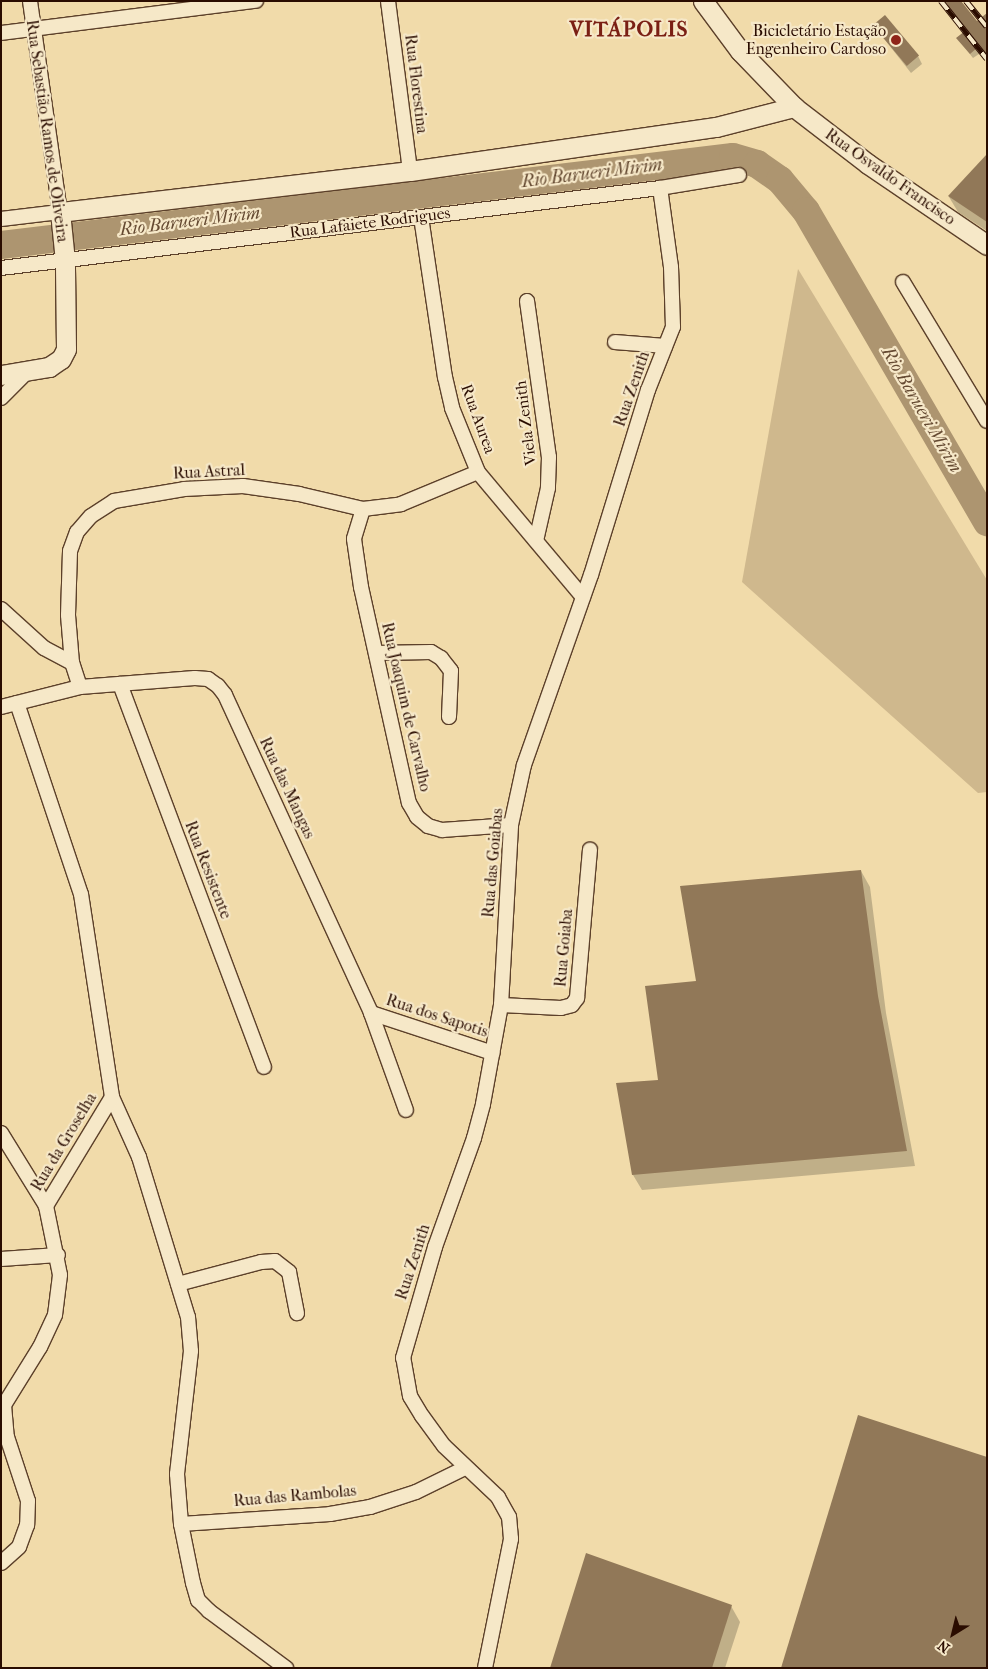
<!DOCTYPE html>
<html>
<head>
<meta charset="utf-8">
<style>
  body { margin:0 }
  #map { position:relative; width:988px; height:1669px; overflow:hidden; background:#f1dbaa; font-family:"IM FELL French Canon",serif }
  div>[style] { position:absolute }
  .green>* { inset:0; background:#cfb88d }
  .shadow>* { inset:0; background:#0003 }
  .river>* { height:28px; margin:-14px; padding:0 14px; transform-origin:14px; border-radius:14px; background:#ad9570 }
  .building>* { inset:0; background:#917858; transform-origin:0 0 }
  .roads { filter:drop-shadow(1px 0 #5c402a) drop-shadow(-1px 0 #5c402a) drop-shadow(0 1px #5c402a) drop-shadow(0 -1px #5c402a) }
  .street>* { height:14px; margin:-7px; padding:0 7px; transform-origin:7px; border-radius:7px; background:#f6e8c8 }
  .secondary>* { height:19px; margin:-9.5px; padding:0 9.5px; transform-origin:9.5px; border-radius:9.5px; background:#f6e8c8 }
  .rail>* { height:5.5px; margin-top:-2.75px; transform-origin:0; background:repeating-linear-gradient(90deg,#f6e8c8 0 11px,#2a0c00 0 22px); box-sizing:border-box; border-block:1px solid #2a0c00 }
  .dots>* { width:14px; height:14px; translate:-50% -50%; box-sizing:border-box; border:2px solid #f6e8c8; border-radius:50% }
  span { translate:-50% -50%; white-space:nowrap; text-align:center; line-height:1.15; -webkit-text-stroke:4.5px #f6e8c8; paint-order:stroke }
  .poi-label { font-size:16px; color:#2a0c00 }
  .right { translate:-100% -50%; text-align:right }
  .street-label { font-size:16px; color:#2a0c00 }
  .water-label { font-size:18px; color:#654a32; font-style:italic }
  .district-label { font-size:21px; color:#7a1f14; font-weight:700; letter-spacing:1px }
  .frame { position:absolute; inset:0; border:2px solid #2a0c00; pointer-events:none }
  .north { position:absolute; left:928px; top:1609px; width:50px; height:50px; -webkit-text-stroke:4px #f6e8c8; paint-order:stroke; rotate:216deg; font-size:14px; font-weight:700; line-height:20px; text-align:center; color:#2a0c00 }
  .north::after { content:''; display:block; margin:auto; width:18px; height:22px; background:#2a0c00; clip-path:polygon(50% 0,100% 100%,50% 72%,0 100%) }
</style>
</head>
<body>
<div id="map">
  <div class="green">
    <div style="clip-path:polygon(798px 269px,987px 580px,987px 792px,978px 793px,742px 582px)"></div>
  </div>
  <div class="shadow">
    <div style="clip-path:polygon(987px 15px,987px 57px,982px 52px,973px 58px,957px 38px)"></div>
    <div style="clip-path:polygon(874px 26px,918px 56px,922px 64px,911px 73px)"></div>
    <div style="clip-path:polygon(987px 156px,987px 231px,958px 212px,949px 197px)"></div>
    <div style="clip-path:polygon(861px 871px,870px 887px,886px 1013px,915px 1166px,642px 1190px,633px 1175px,659px 1082px,698px 982px)"></div>
    <div style="clip-path:polygon(731px 1606px,740px 1622px,725px 1668px,552px 1668px)"></div>
  </div>
  <div class="river">
    <div style="left:1px;top:245px;width:737px;rotate:-6.86deg"></div>
    <div style="left:733px;top:157px;width:25px;rotate:16deg"></div>
    <div style="left:757px;top:164px;width:28px;rotate:35deg"></div>
    <div style="left:780px;top:180px;width:40px;rotate:50deg"></div>
    <div style="left:806px;top:211px;width:360px;rotate:59.8deg"></div>
  </div>
  <div class="building">
    <div style="clip-path:polygon(945px 1px,961px 1px,977px 21px,987px 13px,987px 57px,978px 47px,970px 54px,956px 38px,965px 31px)"></div>
    <div style="left:885px;top:15px;width:53px;height:16px;rotate:50deg"></div>
    <div style="clip-path:polygon(987px 154px,987px 222px,948px 196px)"></div>
    <div style="clip-path:polygon(861px 870px,878px 996px,907px 1151px,632px 1175px,616px 1083px,658px 1080px,645px 986px,696px 981px,680px 886px)"></div>
    <div style="clip-path:polygon(858px 1415px,987px 1457px,987px 1668px,781px 1668px)"></div>
    <div style="clip-path:polygon(586px 1553px,732px 1605px,712px 1668px,550px 1668px)"></div>
  </div>
  <div class="roads">
    <div class="street">
      <div style="left:388px;top:1px;width:171px;rotate:82.6deg"></div>
      <div style="left:1px;top:33px;width:257px;rotate:-7.2deg"></div>
      <div style="left:421px;top:217px;width:162px;rotate:81.5deg"></div>
      <div style="left:445px;top:377px;width:32px;rotate:77deg"></div>
      <div style="left:452px;top:408px;width:69px;rotate:67.9deg"></div>
      <div style="left:478px;top:472px;width:163px;rotate:50deg"></div>
      <div style="left:1px;top:219px;width:59px;rotate:-6.8deg"></div>
      <div style="left:60px;top:212px;width:213px;rotate:-98.1deg"></div>
      <div style="left:1px;top:268px;width:664px;rotate:-6.92deg"></div>
      <div style="left:660px;top:188px;width:80px;rotate:-9.3deg"></div>
      <div style="left:903px;top:282px;width:162px;rotate:58.9deg"></div>
      <div style="left:527px;top:301px;width:158px;rotate:82deg"></div>
      <div style="left:549px;top:457px;width:31px;rotate:92deg"></div>
      <div style="left:548px;top:488px;width:54px;rotate:102.8deg"></div>
      <div style="left:615px;top:342px;width:50px;rotate:4.6deg"></div>
      <div style="left:1px;top:398px;width:38px;rotate:-45deg"></div>
      <div style="left:363px;top:509px;width:31px;rotate:107deg"></div>
      <div style="left:354px;top:539px;width:49px;rotate:81.7deg"></div>
      <div style="left:361px;top:587px;width:221px;rotate:77.5deg"></div>
      <div style="left:409px;top:803px;width:16px;rotate:60deg"></div>
      <div style="left:417px;top:817px;width:14px;rotate:39deg"></div>
      <div style="left:428px;top:826px;width:15px;rotate:16deg"></div>
      <div style="left:442px;top:830px;width:69px;rotate:-4.1deg"></div>
      <div style="left:1px;top:609px;width:58px;rotate:42.2deg"></div>
      <div style="left:44px;top:648px;width:32px;rotate:28deg"></div>
      <div style="left:376px;top:653px;width:55px;rotate:-1deg"></div>
      <div style="left:431px;top:652px;width:12px;rotate:31deg"></div>
      <div style="left:441px;top:658px;width:16px;rotate:52deg"></div>
      <div style="left:451px;top:671px;width:46px;rotate:92.5deg"></div>
      <div style="left:120px;top:684px;width:409px;rotate:69.4deg"></div>
      <div style="left:80px;top:687px;width:25px;rotate:-108deg"></div>
      <div style="left:72px;top:663px;width:48px;rotate:-94.8deg"></div>
      <div style="left:68px;top:615px;width:64px;rotate:-88.2deg"></div>
      <div style="left:70px;top:551px;width:20px;rotate:-70deg"></div>
      <div style="left:77px;top:532px;width:21px;rotate:-49deg"></div>
      <div style="left:91px;top:516px;width:27px;rotate:-33deg"></div>
      <div style="left:114px;top:501px;width:71px;rotate:-9.7deg"></div>
      <div style="left:184px;top:489px;width:59px;rotate:-2.9deg"></div>
      <div style="left:243px;top:486px;width:57px;rotate:8.1deg"></div>
      <div style="left:299px;top:494px;width:66px;rotate:13.2deg"></div>
      <div style="left:363px;top:509px;width:38px;rotate:-7deg"></div>
      <div style="left:401px;top:504px;width:83px;rotate:-22.6deg"></div>
      <div style="left:17px;top:703px;width:201px;rotate:71.5deg"></div>
      <div style="left:81px;top:894px;width:205px;rotate:81.3deg"></div>
      <div style="left:112px;top:1097px;width:66px;rotate:65.8deg"></div>
      <div style="left:139px;top:1157px;width:167px;rotate:73deg"></div>
      <div style="left:188px;top:1317px;width:34px;rotate:85deg"></div>
      <div style="left:191px;top:1351px;width:124px;rotate:96.5deg"></div>
      <div style="left:177px;top:1474px;width:50px;rotate:85.4deg"></div>
      <div style="left:181px;top:1524px;width:60px;rotate:78.5deg"></div>
      <div style="left:193px;top:1583px;width:18px;rotate:74deg"></div>
      <div style="left:198px;top:1600px;width:16px;rotate:45deg"></div>
      <div style="left:209px;top:1611px;width:96px;rotate:36.5deg"></div>
      <div style="left:1px;top:707px;width:81px;rotate:-14.2deg"></div>
      <div style="left:80px;top:687px;width:115px;rotate:-4.5deg"></div>
      <div style="left:195px;top:678px;width:13px;rotate:4deg"></div>
      <div style="left:208px;top:679px;width:12px;rotate:35deg"></div>
      <div style="left:218px;top:686px;width:11px;rotate:52deg"></div>
      <div style="left:225px;top:695px;width:350px;rotate:65.3deg"></div>
      <div style="left:371px;top:1013px;width:103px;rotate:70.2deg"></div>
      <div style="left:501px;top:1005px;width:60px;rotate:2.9deg"></div>
      <div style="left:561px;top:1008px;width:11px;rotate:-15deg"></div>
      <div style="left:572px;top:1005px;width:9px;rotate:-54deg"></div>
      <div style="left:577px;top:998px;width:149px;rotate:-85deg"></div>
      <div style="left:371px;top:1013px;width:128px;rotate:18.2deg"></div>
      <div style="left:1px;top:1133px;width:86px;rotate:58.3deg"></div>
      <div style="left:46px;top:1206px;width:70px;rotate:78.5deg"></div>
      <div style="left:60px;top:1275px;width:40px;rotate:97.1deg"></div>
      <div style="left:55px;top:1315px;width:35px;rotate:115deg"></div>
      <div style="left:40px;top:1347px;width:68px;rotate:121.8deg"></div>
      <div style="left:4px;top:1405px;width:32px;rotate:85deg"></div>
      <div style="left:7px;top:1437px;width:67px;rotate:71.8deg"></div>
      <div style="left:28px;top:1501px;width:24px;rotate:92deg"></div>
      <div style="left:27px;top:1525px;width:23px;rotate:110deg"></div>
      <div style="left:19px;top:1547px;width:24px;rotate:138deg"></div>
      <div style="left:46px;top:1206px;width:127px;rotate:-58.8deg"></div>
      <div style="left:1px;top:1259px;width:57px;rotate:-4deg"></div>
      <div style="left:178px;top:1284px;width:86px;rotate:-14.8deg"></div>
      <div style="left:261px;top:1262px;width:14px;rotate:-4deg"></div>
      <div style="left:275px;top:1261px;width:18px;rotate:38deg"></div>
      <div style="left:289px;top:1272px;width:42px;rotate:79deg"></div>
      <div style="left:181px;top:1524px;width:149px;rotate:-3.8deg"></div>
      <div style="left:330px;top:1514px;width:41px;rotate:-9.9deg"></div>
      <div style="left:370px;top:1507px;width:48px;rotate:-18.1deg"></div>
      <div style="left:416px;top:1492px;width:55px;rotate:-26.1deg"></div>
      <div style="left:485px;top:1668px;width:132px;rotate:-78.6deg"></div>
      <div style="left:511px;top:1539px;width:22px;rotate:-95deg"></div>
      <div style="left:509px;top:1517px;width:23px;rotate:-119deg"></div>
      <div style="left:498px;top:1497px;width:74px;rotate:-136.6deg"></div>
      <div style="left:444px;top:1446px;width:37px;rotate:-126deg"></div>
      <div style="left:422px;top:1416px;width:23px;rotate:-121deg"></div>
      <div style="left:410px;top:1396px;width:39px;rotate:-100deg"></div>
      <div style="left:403px;top:1358px;width:116px;rotate:-73.9deg"></div>
      <div style="left:435px;top:1247px;width:116px;rotate:-70.3deg"></div>
      <div style="left:474px;top:1138px;width:35px;rotate:-75deg"></div>
      <div style="left:483px;top:1104px;width:101px;rotate:-79.7deg"></div>
      <div style="left:501px;top:1005px;width:180px;rotate:-86.8deg"></div>
      <div style="left:511px;top:825px;width:61px;rotate:-77.8deg"></div>
      <div style="left:524px;top:765px;width:201px;rotate:-70.6deg"></div>
      <div style="left:591px;top:575px;width:194px;rotate:-72.9deg"></div>
      <div style="left:648px;top:390px;width:68px;rotate:-68.4deg"></div>
      <div style="left:673px;top:327px;width:60px;rotate:-91.9deg"></div>
      <div style="left:671px;top:267px;width:80px;rotate:-97.9deg"></div>
    </div>
    <div class="secondary">
      <div style="left:703px;top:1px;width:62px;rotate:53.5deg"></div>
      <div style="left:740px;top:51px;width:78px;rotate:46deg"></div>
      <div style="left:794px;top:107px;width:93px;rotate:37.6deg"></div>
      <div style="left:868px;top:164px;width:144px;rotate:34.2deg"></div>
      <div style="left:1px;top:375px;width:49px;rotate:-9.5deg"></div>
      <div style="left:49px;top:367px;width:14px;rotate:-34deg"></div>
      <div style="left:61px;top:359px;width:11px;rotate:-63deg"></div>
      <div style="left:66px;top:349px;width:88px;rotate:-90.7deg"></div>
      <div style="left:65px;top:261px;width:49px;rotate:-95.8deg"></div>
      <div style="left:60px;top:212px;width:352px;rotate:-6.7deg"></div>
      <div style="left:410px;top:171px;width:309px;rotate:-8.2deg"></div>
      <div style="left:716px;top:127px;width:81px;rotate:-14.4deg"></div>
    </div>
  </div>
  <div class="rail">
    <div style="left:941px;top:1px;width:74px;rotate:51.6deg"></div>
    <div style="left:966px;top:1px;width:33px;rotate:51deg"></div>
  </div>
  <div class="dots">
    <div style="left:896px;top:40px;background:#8f2418"></div>
  </div>
  <div class="poi-label">
    <span class="right" style="left:886px;top:40px">Bicicletário Estação<br>Engenheiro Cardoso</span>
  </div>
  <div class="street-label">
    <span style="left:416px;top:84px;rotate:83deg">Rua Florestina</span>
    <span style="left:47px;top:131px;rotate:82deg">Rua Sebastião Ramos de Oliveira</span>
    <span style="left:890px;top:177px;rotate:35deg">Rua Osvaldo Francisco</span>
    <span style="left:370px;top:223px;rotate:-7deg">Rua Lafaiete Rodrigues</span>
    <span style="left:632px;top:389px;rotate:-71deg">Rua Zenith</span>
    <span style="left:478px;top:419px;rotate:70deg">Rua Aurea</span>
    <span style="left:526px;top:423px;rotate:-97deg">Viela Zenith</span>
    <span style="left:209px;top:472px;rotate:-3deg">Rua Astral</span>
    <span style="left:406px;top:707px;rotate:77deg">Rua Joaquim de Carvalho</span>
    <span style="left:287px;top:788px;rotate:65deg">Rua das Mangas</span>
    <span style="left:493px;top:863px;rotate:-85deg">Rua das Goiabas</span>
    <span style="left:208px;top:870px;rotate:69deg">Rua Resistente</span>
    <span style="left:564px;top:948px;rotate:-85deg">Rua Goiaba</span>
    <span style="left:437px;top:1016px;rotate:18deg">Rua dos Sapotis</span>
    <span style="left:64px;top:1142px;rotate:-59deg">Rua da Groselha</span>
    <span style="left:413px;top:1262px;rotate:-72deg">Rua Zenith</span>
    <span style="left:295px;top:1496px;rotate:-5deg">Rua das Rambolas</span>
  </div>
  <div class="water-label">
    <span style="left:592px;top:174px;rotate:-7deg">Rio Barueri Mirim</span>
    <span style="left:190px;top:222px;rotate:-7deg">Rio Barueri Mirim</span>
    <span style="left:921px;top:410px;rotate:60deg">Rio Barueri Mirim</span>
  </div>
  <div class="district-label">
    <span style="left:629px;top:29px">VITÁPOLIS</span>
  </div>
  <div class="frame"></div>
  <div class="north">N</div>
</div>
</body>
</html>
